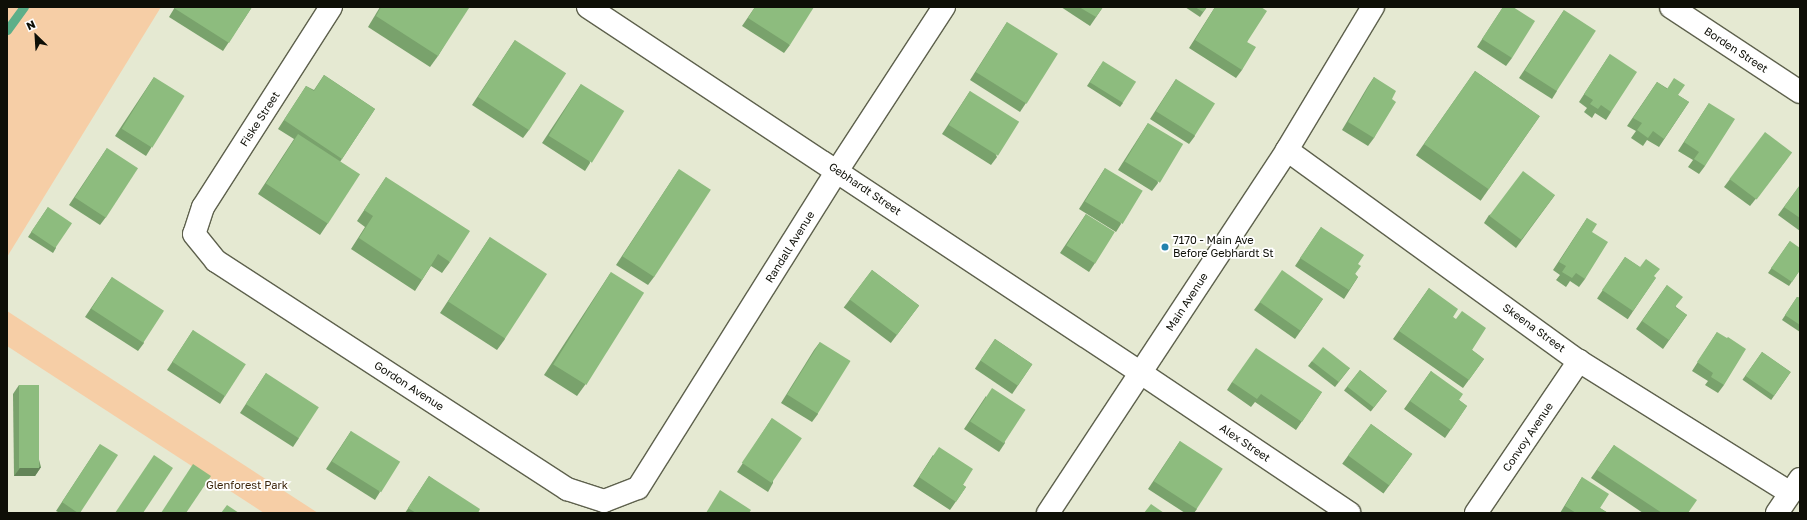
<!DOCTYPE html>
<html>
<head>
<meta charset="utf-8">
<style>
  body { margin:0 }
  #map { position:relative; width:1807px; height:520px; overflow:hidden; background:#e5e9d2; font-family:"Golos Text",sans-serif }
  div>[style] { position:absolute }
  .green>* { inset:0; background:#f6cea6 }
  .stream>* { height:9px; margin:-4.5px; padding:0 4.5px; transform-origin:4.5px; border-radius:4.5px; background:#5caf89 }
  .roads { filter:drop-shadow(1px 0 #5e614d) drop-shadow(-1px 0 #5e614d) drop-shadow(0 1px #5e614d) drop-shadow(0 -1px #5e614d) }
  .minor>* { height:22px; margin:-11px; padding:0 11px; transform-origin:11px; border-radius:11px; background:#fff }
  .tertiary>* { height:22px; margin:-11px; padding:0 11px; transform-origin:11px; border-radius:11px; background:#fff }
  .wall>* { inset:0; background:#79a26c; transform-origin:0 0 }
  .shaded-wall>* { inset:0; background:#638458 }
  .building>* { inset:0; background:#8dbc7e; transform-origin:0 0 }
  .dots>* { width:11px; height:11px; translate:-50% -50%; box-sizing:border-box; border:2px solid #fff; border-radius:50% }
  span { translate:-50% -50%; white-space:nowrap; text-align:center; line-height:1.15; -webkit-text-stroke:3.5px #fff; paint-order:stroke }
  .street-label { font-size:11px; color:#0e0f07 }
  .poi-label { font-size:11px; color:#0e0f07 }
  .left { translate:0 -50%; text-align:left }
  .park-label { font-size:11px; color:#3c250b }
  .frame { position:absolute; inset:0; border:8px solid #0e0f07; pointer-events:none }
  .north { position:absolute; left:16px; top:16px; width:40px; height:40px; -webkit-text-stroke:3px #fff; paint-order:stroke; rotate:335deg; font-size:11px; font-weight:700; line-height:16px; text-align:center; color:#0e0f07 }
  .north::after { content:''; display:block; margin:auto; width:14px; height:18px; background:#0e0f07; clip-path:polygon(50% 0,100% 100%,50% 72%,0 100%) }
</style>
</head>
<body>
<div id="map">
  <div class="green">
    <div style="clip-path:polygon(7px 7px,161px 7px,7px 257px)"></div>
    <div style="clip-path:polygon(7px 311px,318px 513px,264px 513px,7px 346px)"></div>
  </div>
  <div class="stream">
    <div style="left:7px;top:30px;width:29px;rotate:-54deg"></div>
  </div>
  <div class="roads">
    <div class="minor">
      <div style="left:331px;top:7px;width:237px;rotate:122.6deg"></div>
      <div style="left:203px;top:207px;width:28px;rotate:108deg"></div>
      <div style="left:194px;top:234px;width:35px;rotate:51deg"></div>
      <div style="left:216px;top:261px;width:419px;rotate:33deg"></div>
      <div style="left:567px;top:489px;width:39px;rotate:18deg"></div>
      <div style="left:604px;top:501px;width:36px;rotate:-21deg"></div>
      <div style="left:638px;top:488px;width:374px;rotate:-57.9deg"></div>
      <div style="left:837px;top:171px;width:196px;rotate:-56.9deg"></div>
      <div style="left:588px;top:7px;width:663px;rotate:33.5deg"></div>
      <div style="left:1141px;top:373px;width:251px;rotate:33.9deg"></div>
      <div style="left:1671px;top:7px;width:154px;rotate:33.4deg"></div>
      <div style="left:1287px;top:150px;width:360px;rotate:35.9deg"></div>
      <div style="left:1579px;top:361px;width:249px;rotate:32deg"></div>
      <div style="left:1476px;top:513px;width:184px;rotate:-55.9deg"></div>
      <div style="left:1777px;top:513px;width:41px;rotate:-55.9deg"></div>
    </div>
    <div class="tertiary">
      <div style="left:1048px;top:513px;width:435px;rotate:-56.6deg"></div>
      <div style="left:1287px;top:150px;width:167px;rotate:-59deg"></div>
    </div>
  </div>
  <div class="wall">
    <div style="clip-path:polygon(175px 7px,252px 7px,223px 51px,169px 17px)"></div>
    <div style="clip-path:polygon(380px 7px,467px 7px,438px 56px,430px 67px,368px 27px)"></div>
    <div style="clip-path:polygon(755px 7px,790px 45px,784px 53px,742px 26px)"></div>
    <div style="clip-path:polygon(1061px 7px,1103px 7px,1090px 26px)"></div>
    <div style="clip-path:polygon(1185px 7px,1207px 7px,1200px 17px)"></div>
    <div style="clip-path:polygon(1215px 7px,1261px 7px,1247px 42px,1242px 70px,1236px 78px,1189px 48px)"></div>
    <div style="clip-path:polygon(1503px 7px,1512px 58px,1506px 66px,1477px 47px)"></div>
    <div style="clip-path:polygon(1564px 10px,1557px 91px,1552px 99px,1519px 78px)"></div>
    <div style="clip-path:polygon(1007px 22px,1026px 103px,1020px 112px,970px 80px)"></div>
    <div style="clip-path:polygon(515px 40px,529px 130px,523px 138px,472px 105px)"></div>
    <div style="clip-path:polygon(1610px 54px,1611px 112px,1606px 120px,1595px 113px,1592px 118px,1584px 112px,1587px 108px,1579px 102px)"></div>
    <div style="clip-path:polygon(1100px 66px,1123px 103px,1120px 107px,1087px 86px)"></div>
    <div style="left:1475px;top:71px;width:79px;height:103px;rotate:35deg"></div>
    <div style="clip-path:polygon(324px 75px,375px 109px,340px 162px,328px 223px,320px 235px,258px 194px,294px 139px,278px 129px,306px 86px,314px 90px)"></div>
    <div style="clip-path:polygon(154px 77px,151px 148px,146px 156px,115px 136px)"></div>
    <div style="clip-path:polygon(1374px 77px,1392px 99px,1374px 138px,1368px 146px,1342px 130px,1368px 86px)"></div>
    <div style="clip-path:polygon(1176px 79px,1195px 136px,1189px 144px,1150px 119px)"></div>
    <div style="clip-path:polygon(1657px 82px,1689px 102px,1659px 147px,1647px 140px,1643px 146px,1631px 138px,1636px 131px,1627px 126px)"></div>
    <div style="clip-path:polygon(581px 84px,590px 163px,585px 171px,542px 143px)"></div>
    <div style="clip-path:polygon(970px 91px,997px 157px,991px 165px,942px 134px)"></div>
    <div style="clip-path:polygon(1709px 103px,1705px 166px,1699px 174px,1688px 167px,1693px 160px,1678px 151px)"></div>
    <div style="clip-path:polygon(1148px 123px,1158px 183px,1152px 191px,1118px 170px)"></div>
    <div style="clip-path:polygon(107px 148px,106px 217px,100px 225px,69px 205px)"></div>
    <div style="clip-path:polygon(1786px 160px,1750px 206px,1724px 187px,1730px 179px)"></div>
    <div style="clip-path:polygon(1105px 168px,1121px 224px,1116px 232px,1079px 209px)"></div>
    <div style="clip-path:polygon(679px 169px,654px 277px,648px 285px,616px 265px)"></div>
    <div style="clip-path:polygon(386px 177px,450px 262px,442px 273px,431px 266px,415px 291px,351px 249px,365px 227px,357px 221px)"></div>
    <div style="clip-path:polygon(1800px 185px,1800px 231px,1778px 215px)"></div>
    <div style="clip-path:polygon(1555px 195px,1516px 248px,1484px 223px,1489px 215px)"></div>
    <div style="clip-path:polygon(48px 207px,56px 248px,53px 253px,28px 237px)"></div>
    <div style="clip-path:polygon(1086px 214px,1095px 263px,1089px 272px,1060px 253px)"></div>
    <div style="clip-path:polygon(1587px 218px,1592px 232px,1585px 279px,1579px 287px,1570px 281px,1566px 287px,1556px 280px,1560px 275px,1553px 270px)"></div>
    <div style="clip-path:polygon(1321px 227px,1358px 264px,1355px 274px,1358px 277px,1344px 299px,1295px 266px)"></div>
    <div style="clip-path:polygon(490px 237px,505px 339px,497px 350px,440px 313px)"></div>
    <div style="clip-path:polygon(1790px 241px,1800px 270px,1789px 286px,1768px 273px)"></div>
    <div style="left:1625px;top:257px;width:37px;height:50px;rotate:34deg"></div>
    <div style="left:872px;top:270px;width:59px;height:47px;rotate:37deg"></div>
    <div style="clip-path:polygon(611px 272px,585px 385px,577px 396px,544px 375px)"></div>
    <div style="clip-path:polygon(112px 277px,144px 343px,138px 351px,85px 317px)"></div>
    <div style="clip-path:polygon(1667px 285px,1676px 307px,1687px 315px,1663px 349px,1636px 329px)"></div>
    <div style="clip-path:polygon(1429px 288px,1453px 317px,1472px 350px,1484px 359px,1463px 388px,1393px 339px)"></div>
    <div style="clip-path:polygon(1797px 297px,1800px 298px,1800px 332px,1782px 320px)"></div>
    <div style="clip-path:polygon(1323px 299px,1295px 339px,1254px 310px,1260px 302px)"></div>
    <div style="clip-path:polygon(193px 330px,225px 396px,220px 404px,167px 370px)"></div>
    <div style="clip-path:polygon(1717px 332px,1724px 385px,1718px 393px,1705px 385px,1708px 381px,1692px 371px)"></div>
    <div style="left:995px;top:339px;width:45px;height:36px;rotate:34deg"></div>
    <div style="clip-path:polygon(820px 342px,818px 414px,812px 422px,781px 403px,814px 350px)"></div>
    <div style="left:1762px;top:352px;width:35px;height:34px;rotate:35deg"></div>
    <div style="clip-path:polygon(1312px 361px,1350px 368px,1335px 387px,1308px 366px)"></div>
    <div style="left:1360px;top:370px;width:34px;height:26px;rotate:38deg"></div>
    <div style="clip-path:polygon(1431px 371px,1459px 400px,1467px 406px,1445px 438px,1404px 409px)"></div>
    <div style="clip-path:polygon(266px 373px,299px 438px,293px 447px,240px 413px)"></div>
    <div style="clip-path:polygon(1232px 382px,1322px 392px,1296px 430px,1255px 402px,1251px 407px,1227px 390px)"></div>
    <div style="clip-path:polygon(19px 385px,41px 467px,35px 476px,14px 476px,13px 394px)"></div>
    <div style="clip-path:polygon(986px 396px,1005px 443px,999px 452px,964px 429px)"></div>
    <div style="clip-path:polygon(772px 418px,773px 483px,768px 492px,737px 472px)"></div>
    <div style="left:1371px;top:424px;width:51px;height:49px;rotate:36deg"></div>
    <div style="clip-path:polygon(351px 431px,380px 492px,375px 500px,326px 469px)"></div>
    <div style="clip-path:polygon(1180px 441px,1197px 509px,1194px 513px,1185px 513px,1148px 489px)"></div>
    <div style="clip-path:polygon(100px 444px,80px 513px,60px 513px,56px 511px)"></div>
    <div style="clip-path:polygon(1614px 445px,1688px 513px,1643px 513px,1591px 478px)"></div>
    <div style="clip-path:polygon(933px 455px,963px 485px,966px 487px,950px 510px,913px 486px)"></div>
    <div style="clip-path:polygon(429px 476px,478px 513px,405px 513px)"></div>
    <div style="clip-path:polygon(1582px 477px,1600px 508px,1608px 513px,1560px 513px)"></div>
  </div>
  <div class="shaded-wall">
    <div style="clip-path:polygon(1792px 152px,1786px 160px,1750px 206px,1756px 198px)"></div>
    <div style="clip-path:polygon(41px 467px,35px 476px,14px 476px,20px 468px)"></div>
  </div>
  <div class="building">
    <div style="clip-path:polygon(175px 7px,252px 7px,229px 43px,174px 8px)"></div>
    <div style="clip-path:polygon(381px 7px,467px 7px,469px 8px,438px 56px,376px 16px)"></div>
    <div style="clip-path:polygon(755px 7px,814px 7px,790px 45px,748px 18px)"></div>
    <div style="clip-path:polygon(1079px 7px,1103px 7px,1096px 17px)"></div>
    <div style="clip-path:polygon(1195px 7px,1207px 7px,1203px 12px)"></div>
    <div style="clip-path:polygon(1215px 7px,1261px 7px,1267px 11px,1247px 42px,1256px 47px,1242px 70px,1195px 40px)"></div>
    <div style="clip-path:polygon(1503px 7px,1513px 7px,1535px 21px,1512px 58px,1482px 39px)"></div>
    <div style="left:1564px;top:10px;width:38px;height:72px;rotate:33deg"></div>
    <div style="left:1007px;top:22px;width:60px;height:59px;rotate:32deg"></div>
    <div style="left:515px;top:40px;width:61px;height:68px;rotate:33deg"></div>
    <div style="clip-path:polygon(1610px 54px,1637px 72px,1611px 112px,1601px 105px,1598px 109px,1590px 104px,1593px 100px,1584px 94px)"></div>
    <div style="left:1103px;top:61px;width:39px;height:25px;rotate:32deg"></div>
    <div style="left:1475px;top:71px;width:79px;height:89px;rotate:35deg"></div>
    <div style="clip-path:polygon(324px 75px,375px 109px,342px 159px,284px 120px,306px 86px,314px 91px)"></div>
    <div style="left:154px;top:77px;width:36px;height:61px;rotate:32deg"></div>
    <div style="clip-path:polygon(1374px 77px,1396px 91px,1392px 99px,1396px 102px,1374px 138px,1348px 122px)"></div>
    <div style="clip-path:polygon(1674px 78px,1685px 85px,1678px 95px,1689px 102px,1664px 139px,1653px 131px,1648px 138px,1637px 130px,1642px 123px,1633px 118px,1657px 82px,1667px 89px)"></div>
    <div style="left:1176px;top:79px;width:46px;height:38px;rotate:32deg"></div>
    <div style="left:581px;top:84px;width:51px;height:61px;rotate:32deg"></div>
    <div style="left:970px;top:91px;width:58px;height:40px;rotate:32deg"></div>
    <div style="clip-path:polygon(1709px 103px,1735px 119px,1705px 166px,1694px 159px,1699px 152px,1684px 142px)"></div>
    <div style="left:1148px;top:123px;width:41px;height:45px;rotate:31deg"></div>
    <div style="left:1765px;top:132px;width:34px;height:59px;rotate:37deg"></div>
    <div style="left:298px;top:134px;width:74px;height:59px;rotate:33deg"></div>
    <div style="left:107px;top:148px;width:37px;height:59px;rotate:33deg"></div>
    <div style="left:1105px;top:168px;width:44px;height:39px;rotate:31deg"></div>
    <div style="left:679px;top:169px;width:38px;height:104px;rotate:33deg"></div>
    <div style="left:1523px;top:171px;width:40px;height:56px;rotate:37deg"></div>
    <div style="clip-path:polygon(386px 177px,470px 231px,450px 262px,438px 254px,422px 280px,359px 238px,373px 216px,364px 210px)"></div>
    <div style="clip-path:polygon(1800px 185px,1800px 218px,1784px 207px)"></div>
    <div style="left:48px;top:207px;width:29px;height:30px;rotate:34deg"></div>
    <div style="left:1086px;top:214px;width:34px;height:37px;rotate:32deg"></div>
    <div style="clip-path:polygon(1587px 218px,1597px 224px,1592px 232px,1608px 242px,1585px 279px,1576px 273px,1572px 278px,1562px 272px,1566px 266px,1559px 262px)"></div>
    <div style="clip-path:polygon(1321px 227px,1364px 255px,1358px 264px,1361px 266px,1355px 274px,1358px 277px,1349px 290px,1300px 258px)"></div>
    <div style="left:490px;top:237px;width:68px;height:77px;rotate:33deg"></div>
    <div style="clip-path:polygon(1790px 241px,1800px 248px,1800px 270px,1792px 282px,1771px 268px)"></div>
    <div style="clip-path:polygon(1625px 257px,1640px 267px,1646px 259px,1660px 269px,1654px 276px,1656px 278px,1633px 311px,1602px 290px)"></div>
    <div style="left:872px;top:270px;width:59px;height:37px;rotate:37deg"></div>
    <div style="left:1282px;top:270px;width:50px;height:39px;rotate:35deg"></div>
    <div style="left:611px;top:272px;width:39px;height:109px;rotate:32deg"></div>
    <div style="left:112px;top:277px;width:62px;height:38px;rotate:33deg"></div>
    <div style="clip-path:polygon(1667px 285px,1683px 297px,1675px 307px,1687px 315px,1669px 340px,1642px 321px)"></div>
    <div style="clip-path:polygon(1429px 288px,1458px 309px,1453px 317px,1456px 319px,1462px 311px,1486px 328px,1472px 350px,1484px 359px,1469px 380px,1399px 331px)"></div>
    <div style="clip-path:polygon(1797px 297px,1800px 298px,1800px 325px,1785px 315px)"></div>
    <div style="left:193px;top:330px;width:63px;height:38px;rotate:33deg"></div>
    <div style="clip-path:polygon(1717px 332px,1727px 338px,1728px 337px,1746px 349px,1724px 385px,1711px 377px,1713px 373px,1697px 362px)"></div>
    <div style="left:995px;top:339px;width:45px;height:26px;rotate:34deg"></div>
    <div style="left:820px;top:342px;width:36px;height:62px;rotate:32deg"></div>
    <div style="left:1323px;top:347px;width:34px;height:18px;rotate:38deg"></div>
    <div style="clip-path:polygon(1256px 348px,1322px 392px,1302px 422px,1261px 394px,1257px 399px,1232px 382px)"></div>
    <div style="left:1762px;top:352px;width:35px;height:29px;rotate:35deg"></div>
    <div style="left:1360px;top:370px;width:34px;height:21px;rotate:38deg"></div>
    <div style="clip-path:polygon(1431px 371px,1463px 394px,1459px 400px,1467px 406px,1451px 430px,1410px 401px)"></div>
    <div style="left:266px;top:373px;width:63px;height:37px;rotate:33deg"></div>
    <div style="left:19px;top:385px;width:20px;height:83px"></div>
    <div style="left:992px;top:388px;width:40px;height:40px;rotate:33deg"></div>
    <div style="left:772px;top:418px;width:36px;height:54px;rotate:34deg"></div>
    <div style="left:1371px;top:424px;width:51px;height:39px;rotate:36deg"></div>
    <div style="left:351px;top:431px;width:58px;height:36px;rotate:32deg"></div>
    <div style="left:1180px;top:441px;width:51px;height:48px;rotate:33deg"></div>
    <div style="clip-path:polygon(100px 444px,118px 455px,80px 513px,78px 513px,62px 502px)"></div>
    <div style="clip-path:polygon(1614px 445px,1697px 500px,1688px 513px,1662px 513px,1597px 470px)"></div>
    <div style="clip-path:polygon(939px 447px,973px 469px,963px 485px,966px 487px,956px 502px,919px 477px)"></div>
    <div style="clip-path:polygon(154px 455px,173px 468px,143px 513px,115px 513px)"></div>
    <div style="clip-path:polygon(193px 464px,211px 476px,186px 513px,161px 513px)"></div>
    <div style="clip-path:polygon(429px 476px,480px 509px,478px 513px,416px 513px,408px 508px)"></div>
    <div style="clip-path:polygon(1582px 477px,1609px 494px,1600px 508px,1608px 513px,1576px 513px,1565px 506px)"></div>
    <div style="clip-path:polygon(720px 490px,751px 510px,749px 513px,706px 513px)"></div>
    <div style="clip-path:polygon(1151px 504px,1164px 513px,1144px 513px)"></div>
    <div style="clip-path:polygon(227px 505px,239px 513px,221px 513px)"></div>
  </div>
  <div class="dots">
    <div style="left:1165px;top:247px;background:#2282ae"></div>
  </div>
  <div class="street-label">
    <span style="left:1736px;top:50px;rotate:33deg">Borden Street</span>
    <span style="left:260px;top:119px;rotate:-57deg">Fiske Street</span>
    <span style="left:865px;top:189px;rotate:34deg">Gebhardt Street</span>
    <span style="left:790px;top:247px;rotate:-58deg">Randall Avenue</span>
    <span style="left:1187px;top:302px;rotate:-57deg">Main Avenue</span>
    <span style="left:1534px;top:328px;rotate:36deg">Skeena Street</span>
    <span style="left:409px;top:386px;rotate:33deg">Gordon Avenue</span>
    <span style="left:1528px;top:437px;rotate:-56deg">Convoy Avenue</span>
    <span style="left:1245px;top:443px;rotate:34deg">Alex Street</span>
  </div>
  <div class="poi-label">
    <span class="left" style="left:1173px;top:247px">7170 - Main Ave<br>Before Gebhardt St</span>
  </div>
  <div class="park-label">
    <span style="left:247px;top:485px">Glenforest Park</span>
  </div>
  <div class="frame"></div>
  <div class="north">N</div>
</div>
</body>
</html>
